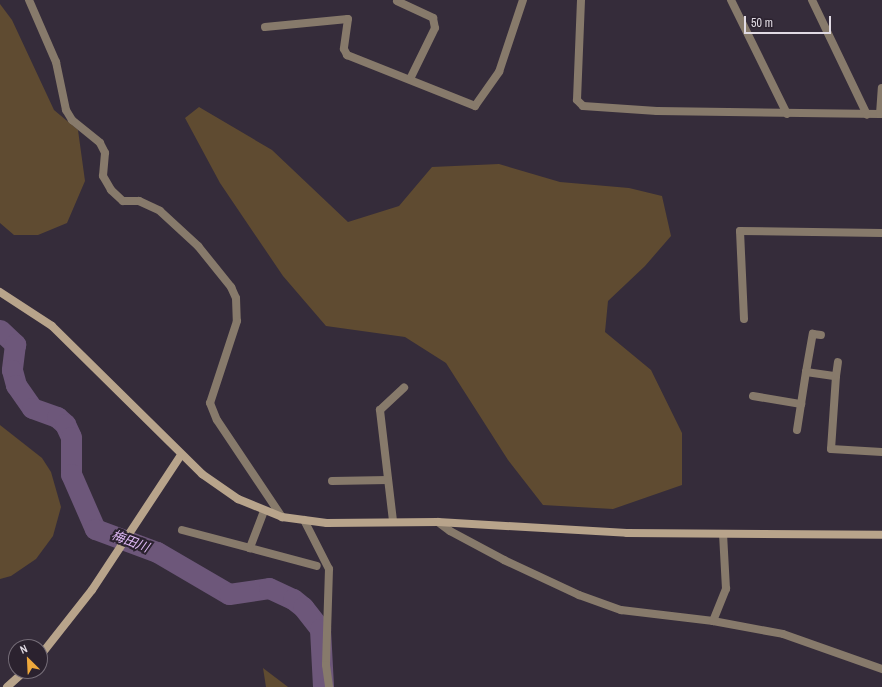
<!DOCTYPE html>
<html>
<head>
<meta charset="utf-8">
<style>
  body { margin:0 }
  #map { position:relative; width:882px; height:687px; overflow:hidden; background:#352c3a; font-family:"Archivo Narrow","Noto Sans JP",sans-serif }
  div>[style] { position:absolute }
  .green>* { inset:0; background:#5f4b31 }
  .river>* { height:21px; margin:-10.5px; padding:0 10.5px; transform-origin:10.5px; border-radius:10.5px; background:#6d577a }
  .street>* { height:8px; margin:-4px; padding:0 4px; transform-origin:4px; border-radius:4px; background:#877a6b }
  .secondary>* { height:8px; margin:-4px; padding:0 4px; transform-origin:4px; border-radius:4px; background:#b8a48b }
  span { translate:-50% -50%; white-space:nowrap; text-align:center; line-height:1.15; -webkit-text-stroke:4px #2b222f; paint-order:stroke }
  .water-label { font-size:13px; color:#dfb9f5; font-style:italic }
  .north { position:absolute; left:8px; top:639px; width:40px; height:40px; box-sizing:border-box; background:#2b222f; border:1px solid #746c77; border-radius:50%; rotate:336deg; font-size:11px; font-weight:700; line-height:16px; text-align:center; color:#e1dbe4 }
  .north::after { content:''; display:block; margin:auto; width:14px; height:18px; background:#eea83c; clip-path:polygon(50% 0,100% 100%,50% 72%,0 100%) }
  .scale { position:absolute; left:744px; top:16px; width:87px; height:18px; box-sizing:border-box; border:2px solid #e1dbe4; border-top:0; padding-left:5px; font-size:12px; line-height:14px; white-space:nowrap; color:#e1dbe4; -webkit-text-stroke:3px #2b222f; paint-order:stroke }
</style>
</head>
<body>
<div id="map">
  <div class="green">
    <div style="clip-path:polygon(0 4px,12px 20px,54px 110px,78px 130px,85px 181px,67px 223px,38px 235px,14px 235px,0 223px)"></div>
    <div style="clip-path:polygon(199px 107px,272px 150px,348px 222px,399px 206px,432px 167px,499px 164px,560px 182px,629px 188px,662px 196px,671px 236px,645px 266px,608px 301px,605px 332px,651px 370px,682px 433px,682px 485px,613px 509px,543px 505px,508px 460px,446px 363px,405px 337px,326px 326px,283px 276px,220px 183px,185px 118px)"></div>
    <div style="clip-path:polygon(0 425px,42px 458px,51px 472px,61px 507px,53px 536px,36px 559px,11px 576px,0 579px)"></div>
    <div style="clip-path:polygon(263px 668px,288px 687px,266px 687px)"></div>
  </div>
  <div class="river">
    <div style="left:0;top:330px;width:21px;rotate:43deg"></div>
    <div style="left:15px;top:344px;width:26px;rotate:97deg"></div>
    <div style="left:12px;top:370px;width:16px;rotate:75deg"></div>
    <div style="left:16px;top:385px;width:28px;rotate:55deg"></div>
    <div style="left:32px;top:408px;width:27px;rotate:20deg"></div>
    <div style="left:57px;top:417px;width:11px;rotate:41deg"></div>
    <div style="left:65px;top:424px;width:14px;rotate:65deg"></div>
    <div style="left:71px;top:437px;width:37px;rotate:90deg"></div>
    <div style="left:71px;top:474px;width:60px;rotate:66.4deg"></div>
    <div style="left:95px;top:529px;width:66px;rotate:20.4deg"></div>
    <div style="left:157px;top:552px;width:83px;rotate:30.3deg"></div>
    <div style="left:229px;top:594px;width:40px;rotate:-8.5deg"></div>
    <div style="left:269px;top:588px;width:26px;rotate:25deg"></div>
    <div style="left:293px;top:599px;width:13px;rotate:39deg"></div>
    <div style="left:303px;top:607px;width:28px;rotate:52deg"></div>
    <div style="left:320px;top:629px;width:58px;rotate:87deg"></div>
  </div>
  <div class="street">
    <div style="left:29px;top:0;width:68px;rotate:66.5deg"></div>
    <div style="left:56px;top:62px;width:49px;rotate:78.2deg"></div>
    <div style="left:66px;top:110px;width:12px;rotate:59deg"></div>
    <div style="left:72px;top:120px;width:36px;rotate:39deg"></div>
    <div style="left:100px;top:143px;width:11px;rotate:63deg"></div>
    <div style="left:105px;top:153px;width:23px;rotate:95deg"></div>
    <div style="left:103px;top:176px;width:16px;rotate:60deg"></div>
    <div style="left:111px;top:190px;width:16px;rotate:43deg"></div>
    <div style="left:123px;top:201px;width:16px"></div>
    <div style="left:139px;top:201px;width:23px;rotate:25deg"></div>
    <div style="left:160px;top:211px;width:52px;rotate:42.6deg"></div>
    <div style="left:198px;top:246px;width:53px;rotate:51.2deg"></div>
    <div style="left:231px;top:287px;width:12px;rotate:66deg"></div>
    <div style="left:236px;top:298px;width:23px;rotate:88deg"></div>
    <div style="left:237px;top:321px;width:86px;rotate:108.2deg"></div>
    <div style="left:210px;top:403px;width:18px;rotate:68deg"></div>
    <div style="left:217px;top:420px;width:117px;rotate:56.2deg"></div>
    <div style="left:581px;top:0;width:100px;rotate:92.3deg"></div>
    <div style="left:577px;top:100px;width:8px;rotate:45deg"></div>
    <div style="left:583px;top:106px;width:74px;rotate:3.9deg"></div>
    <div style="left:657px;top:111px;width:223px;rotate:0.8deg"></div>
    <div style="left:880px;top:114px;width:26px;rotate:-86deg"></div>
    <div style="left:731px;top:0;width:127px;rotate:63.8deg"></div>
    <div style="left:812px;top:0;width:127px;rotate:64.4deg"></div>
    <div style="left:397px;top:1px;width:40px;rotate:25deg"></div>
    <div style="left:433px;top:18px;width:10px;rotate:79deg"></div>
    <div style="left:435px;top:28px;width:57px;rotate:116.1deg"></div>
    <div style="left:265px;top:27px;width:83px;rotate:-5.5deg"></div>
    <div style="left:348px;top:19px;width:30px;rotate:98deg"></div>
    <div style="left:344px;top:49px;width:7px;rotate:63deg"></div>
    <div style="left:347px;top:55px;width:138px;rotate:21.7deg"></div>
    <div style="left:475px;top:106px;width:42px;rotate:-54.8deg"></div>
    <div style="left:499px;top:72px;width:76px;rotate:-71.6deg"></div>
    <div style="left:744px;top:319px;width:88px;rotate:-92.6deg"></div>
    <div style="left:740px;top:231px;width:142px;rotate:0.8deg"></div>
    <div style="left:806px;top:372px;width:39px;rotate:-80deg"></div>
    <div style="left:813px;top:334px;width:8px;rotate:7deg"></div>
    <div style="left:836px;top:376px;width:14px;rotate:-82deg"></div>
    <div style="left:753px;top:396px;width:49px;rotate:9.5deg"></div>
    <div style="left:797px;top:430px;width:59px;rotate:-81.2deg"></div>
    <div style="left:806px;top:372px;width:30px;rotate:8deg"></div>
    <div style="left:836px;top:376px;width:73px;rotate:93.9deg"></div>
    <div style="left:831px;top:449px;width:51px;rotate:3.4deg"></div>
    <div style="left:332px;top:481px;width:56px;rotate:-1deg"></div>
    <div style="left:264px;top:511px;width:40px;rotate:111deg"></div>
    <div style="left:250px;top:548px;width:69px;rotate:15deg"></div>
    <div style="left:304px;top:520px;width:55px;rotate:63deg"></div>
    <div style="left:329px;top:569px;width:96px;rotate:91.8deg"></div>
    <div style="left:326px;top:665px;width:22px;rotate:82deg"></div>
    <div style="left:393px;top:521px;width:112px;rotate:-96.7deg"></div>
    <div style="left:380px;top:410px;width:33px;rotate:-43deg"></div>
    <div style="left:438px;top:522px;width:15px;rotate:37deg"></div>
    <div style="left:450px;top:531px;width:61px;rotate:28.2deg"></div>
    <div style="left:504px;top:560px;width:83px;rotate:25deg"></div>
    <div style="left:579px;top:595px;width:45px;rotate:19.7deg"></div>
    <div style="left:621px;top:610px;width:93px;rotate:6.8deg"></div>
    <div style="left:713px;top:621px;width:71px;rotate:10.5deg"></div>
    <div style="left:783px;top:634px;width:105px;rotate:19.5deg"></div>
    <div style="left:182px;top:530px;width:70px;rotate:14.8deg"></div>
    <div style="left:713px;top:621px;width:35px;rotate:-68deg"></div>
    <div style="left:726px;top:589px;width:55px;rotate:-93.1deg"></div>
  </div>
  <div class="secondary">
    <div style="left:0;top:292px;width:62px;rotate:33.2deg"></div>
    <div style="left:52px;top:326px;width:211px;rotate:44.6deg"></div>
    <div style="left:202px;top:474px;width:44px;rotate:34.8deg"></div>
    <div style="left:238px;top:499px;width:48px;rotate:22.2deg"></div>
    <div style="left:282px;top:517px;width:45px;rotate:7.6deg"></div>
    <div style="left:327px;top:523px;width:111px;rotate:-0.5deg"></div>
    <div style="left:438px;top:522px;width:189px;rotate:3.3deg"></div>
    <div style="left:627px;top:533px;width:255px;rotate:0.4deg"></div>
    <div style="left:40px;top:656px;width:84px;rotate:-51.8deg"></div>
    <div style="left:92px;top:590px;width:162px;rotate:-56.6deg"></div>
    <div style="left:7px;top:687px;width:24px;rotate:-42deg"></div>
  </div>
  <div class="water-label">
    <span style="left:130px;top:542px;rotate:21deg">梅田川</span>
  </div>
  <div class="north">N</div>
  <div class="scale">50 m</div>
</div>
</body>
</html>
